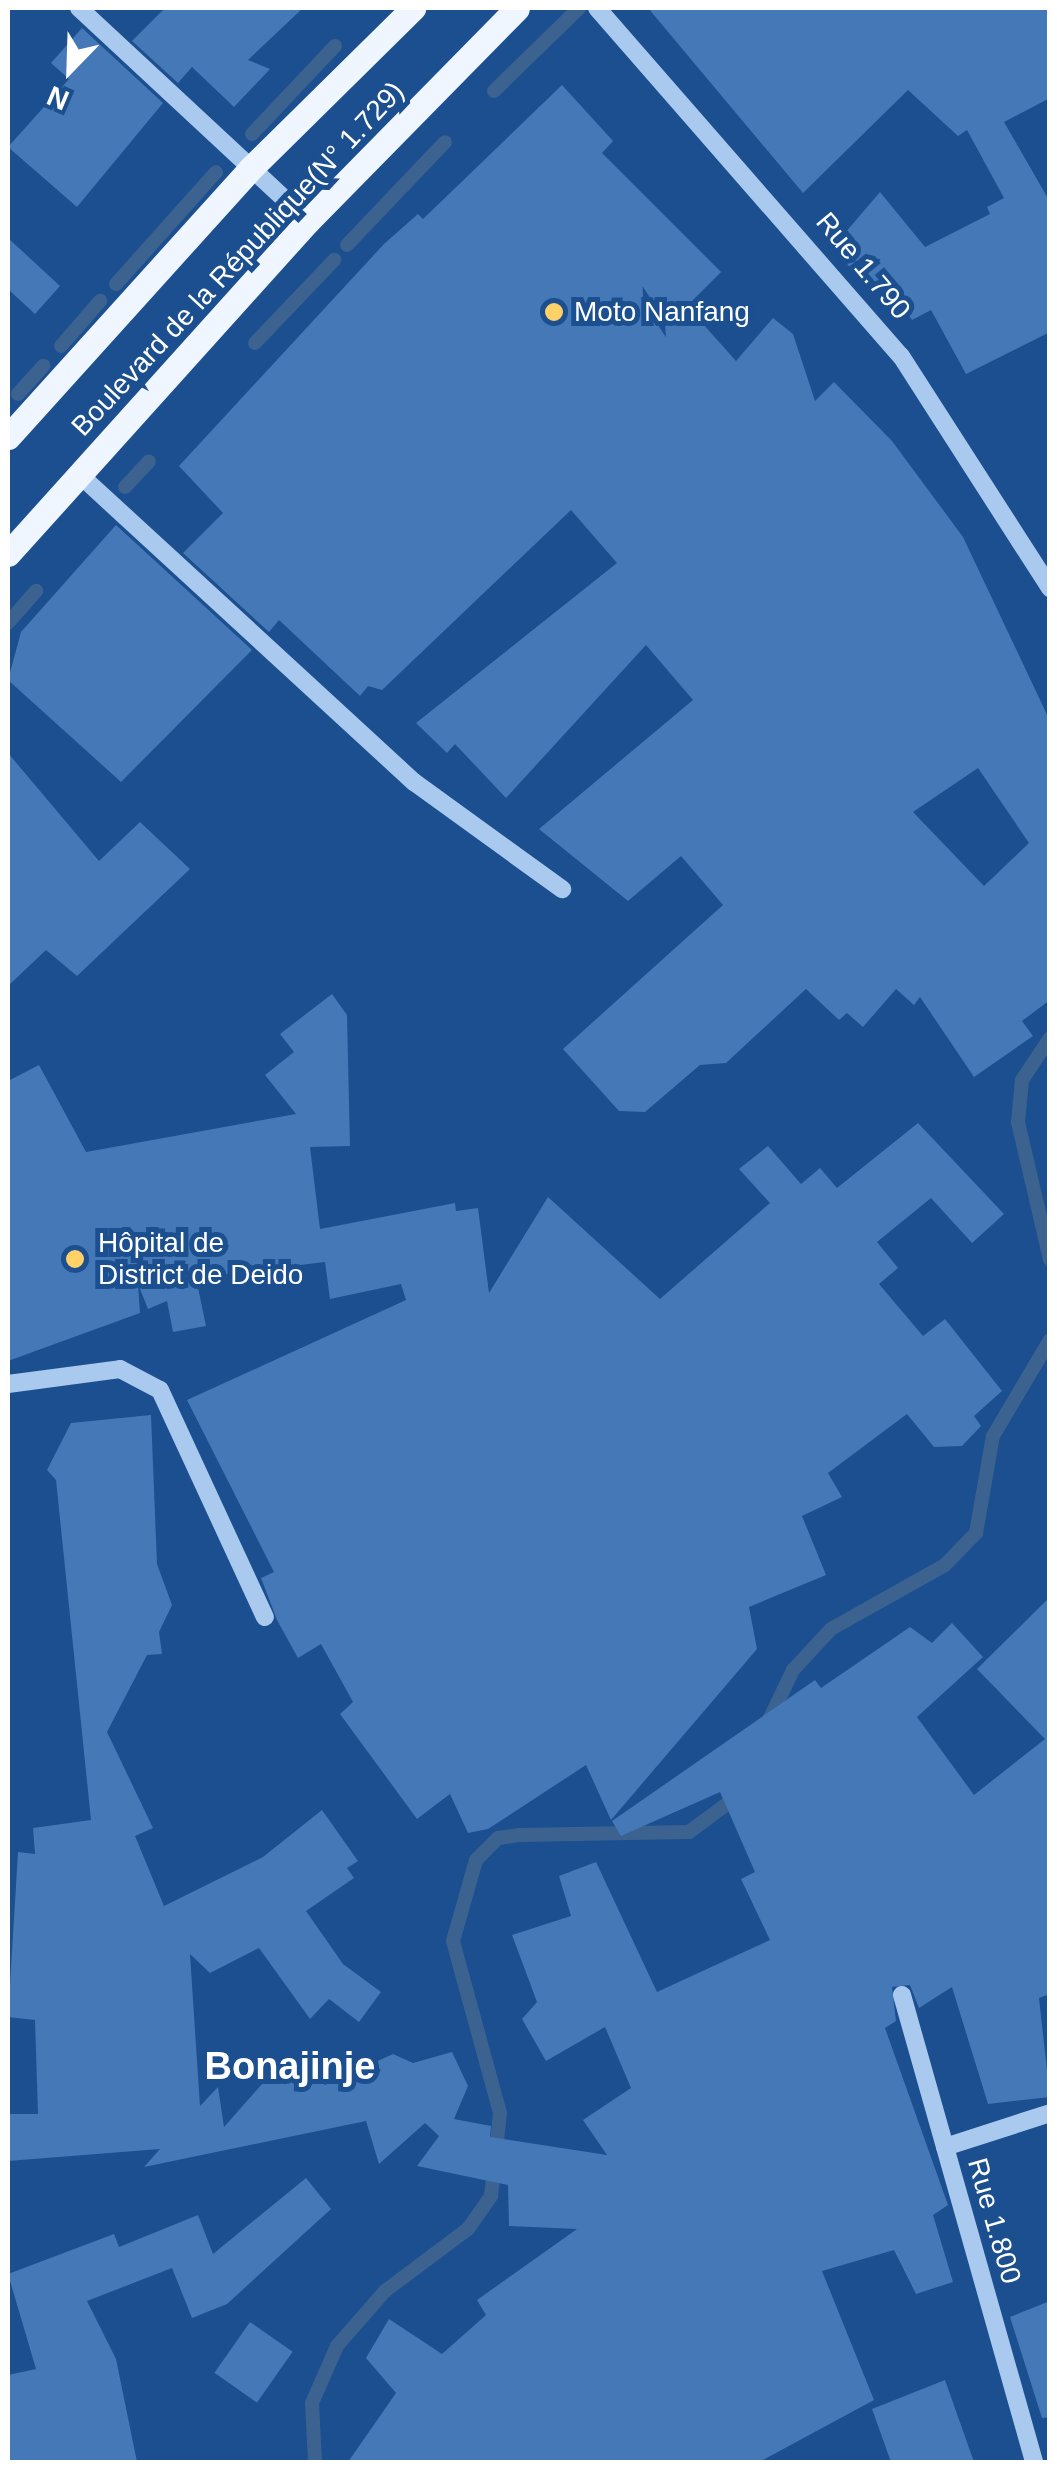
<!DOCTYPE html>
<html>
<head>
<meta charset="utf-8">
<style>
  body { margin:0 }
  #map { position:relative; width:1057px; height:2470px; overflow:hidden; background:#1b4f8f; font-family:Helvetica,sans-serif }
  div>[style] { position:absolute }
  .stream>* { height:14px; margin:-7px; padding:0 7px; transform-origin:7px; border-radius:7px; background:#3c6290 }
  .building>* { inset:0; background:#4478b7; transform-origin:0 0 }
  .minor>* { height:18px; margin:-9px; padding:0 9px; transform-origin:9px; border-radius:9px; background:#a9c9ee }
  .major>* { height:25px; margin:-12.5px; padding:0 12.5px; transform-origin:12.5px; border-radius:12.5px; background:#f0f6ff }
  .dots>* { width:28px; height:28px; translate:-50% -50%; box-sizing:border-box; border:5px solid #1b4f8f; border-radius:50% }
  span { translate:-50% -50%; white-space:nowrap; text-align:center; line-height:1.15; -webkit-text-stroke:10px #1b4f8f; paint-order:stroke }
  .street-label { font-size:28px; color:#fff }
  .poi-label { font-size:28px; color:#fff }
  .left { translate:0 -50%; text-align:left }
  .district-label { font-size:38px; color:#fff; font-weight:700 }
  .frame { position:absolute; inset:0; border:10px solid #fff; pointer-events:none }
  .north { position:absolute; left:20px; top:20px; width:100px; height:100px; -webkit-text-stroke:8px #1b4f8f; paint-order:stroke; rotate:203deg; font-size:28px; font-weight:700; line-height:40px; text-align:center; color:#fff }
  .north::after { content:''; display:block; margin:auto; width:35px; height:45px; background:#fff; clip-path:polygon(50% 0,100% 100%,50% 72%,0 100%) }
</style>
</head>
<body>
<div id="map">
  <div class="stream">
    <div style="left:494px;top:91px;width:119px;rotate:-44.3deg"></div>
    <div style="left:252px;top:134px;width:121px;rotate:-46.7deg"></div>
    <div style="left:347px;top:245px;width:142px;rotate:-46.4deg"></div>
    <div style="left:116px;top:284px;width:150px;rotate:-48.2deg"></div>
    <div style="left:255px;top:343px;width:115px;rotate:-46.4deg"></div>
    <div style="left:61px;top:346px;width:60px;rotate:-49.1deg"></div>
    <div style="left:18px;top:394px;width:38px;rotate:-48deg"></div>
    <div style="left:125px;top:487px;width:35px;rotate:-47deg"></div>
    <div style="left:8px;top:623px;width:43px;rotate:-48.8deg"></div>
    <div style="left:1050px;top:1038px;width:50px;rotate:123.7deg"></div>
    <div style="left:1022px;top:1080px;width:42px;rotate:95.4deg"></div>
    <div style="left:1018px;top:1122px;width:141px;rotate:76.9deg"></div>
    <div style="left:767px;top:1724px;width:60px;rotate:-64.3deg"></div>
    <div style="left:793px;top:1670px;width:56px;rotate:-47.2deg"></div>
    <div style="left:831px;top:1629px;width:131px;rotate:-29.3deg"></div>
    <div style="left:945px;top:1565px;width:45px;rotate:-45.9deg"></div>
    <div style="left:976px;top:1533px;width:98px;rotate:-80.1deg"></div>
    <div style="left:993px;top:1436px;width:112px;rotate:-59.3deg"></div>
    <div style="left:315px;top:2462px;width:59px;rotate:-92.9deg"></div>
    <div style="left:312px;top:2403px;width:62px;rotate:-66.3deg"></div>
    <div style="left:337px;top:2346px;width:73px;rotate:-48.9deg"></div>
    <div style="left:385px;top:2291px;width:104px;rotate:-36.8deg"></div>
    <div style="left:468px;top:2229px;width:40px;rotate:-55.1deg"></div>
    <div style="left:491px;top:2196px;width:83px;rotate:-83.8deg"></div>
    <div style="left:500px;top:2113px;width:178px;rotate:-105.3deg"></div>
    <div style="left:453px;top:1941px;width:84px;rotate:-74.1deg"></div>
    <div style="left:476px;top:1860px;width:31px;rotate:-45deg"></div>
    <div style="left:498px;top:1838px;width:21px;rotate:-8deg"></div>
    <div style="left:519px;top:1835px;width:170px;rotate:-1deg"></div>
    <div style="left:689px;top:1832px;width:62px;rotate:-36.5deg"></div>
  </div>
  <div class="building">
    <div style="clip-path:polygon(165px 8px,303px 8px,248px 60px,270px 69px,234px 107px,192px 67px,178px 83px,132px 41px)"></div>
    <div style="clip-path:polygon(648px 8px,1050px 8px,1050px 98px,1004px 122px,1050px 202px,1050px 332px,966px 374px,931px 310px,912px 320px,889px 284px,874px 296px,833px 247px,880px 192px,925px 247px,990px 214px,987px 207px,1004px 198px,967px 130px,958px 136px,908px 90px,803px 193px)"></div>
    <div style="clip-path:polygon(82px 28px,163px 103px,77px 207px,8px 147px,69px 79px,51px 63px)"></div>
    <div style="clip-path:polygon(evenodd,562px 85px,613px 141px,602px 153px,721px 272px,687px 306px,736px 361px,773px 318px,793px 334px,815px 401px,834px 382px,892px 441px,963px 537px,1050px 721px,1050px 1000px,1022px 1021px,1033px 1036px,974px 1077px,920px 997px,914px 1005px,896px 989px,863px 1027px,847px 1013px,839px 1020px,806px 989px,726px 1063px,700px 1065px,645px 1112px,619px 1111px,563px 1049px,723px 905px,681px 856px,628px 901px,539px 829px,693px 700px,646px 645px,506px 798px,455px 744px,447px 753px,416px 723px,617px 563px,571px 510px,382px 690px,368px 686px,360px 696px,279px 620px,269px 632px,183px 553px,223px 513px,179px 466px,384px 244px,418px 214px,423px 219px,562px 85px,978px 768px,1029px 843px,984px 886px,913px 812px,978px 768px)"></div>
    <div style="clip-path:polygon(8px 238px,60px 286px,35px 314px,8px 289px)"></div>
    <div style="clip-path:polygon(116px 525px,252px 650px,121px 782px,8px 680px,21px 632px)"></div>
    <div style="clip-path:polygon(8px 753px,99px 861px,140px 822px,190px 869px,77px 976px,46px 950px,8px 986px)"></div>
    <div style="clip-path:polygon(332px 994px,347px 1015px,350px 1146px,310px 1147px,320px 1229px,455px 1203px,456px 1211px,478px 1208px,489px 1293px,548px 1197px,660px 1299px,770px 1203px,739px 1169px,768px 1146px,801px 1184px,820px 1168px,837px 1188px,918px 1123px,1004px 1214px,972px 1243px,931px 1198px,877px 1242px,898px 1268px,879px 1284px,923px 1336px,945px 1319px,1002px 1391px,974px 1416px,981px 1426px,962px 1446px,934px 1447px,907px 1414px,828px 1473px,842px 1497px,802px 1516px,826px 1575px,749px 1607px,757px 1649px,611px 1820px,586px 1765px,488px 1829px,468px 1833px,450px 1794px,417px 1819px,340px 1714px,353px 1702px,321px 1644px,298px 1658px,277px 1620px,261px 1578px,274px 1572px,187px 1400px,406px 1300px,401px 1284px,330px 1299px,325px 1262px,196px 1278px,206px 1326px,173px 1332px,167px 1301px,148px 1309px,138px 1284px,140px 1313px,8px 1361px,8px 1081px,39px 1065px,86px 1152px,296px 1114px,265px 1075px,294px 1052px,280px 1034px)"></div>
    <div style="clip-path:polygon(151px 1415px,157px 1564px,172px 1605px,159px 1632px,162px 1654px,147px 1655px,107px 1732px,153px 1828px,135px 1836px,164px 1906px,263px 1857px,322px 1810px,358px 1861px,347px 1868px,354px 1878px,306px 1911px,343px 1964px,381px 1992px,359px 2022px,329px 1999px,310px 2019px,259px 1948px,210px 1973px,190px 1954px,200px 2106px,218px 2087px,224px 2127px,278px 2066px,298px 2064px,325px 2085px,393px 2054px,413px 2063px,452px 2052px,468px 2086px,454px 2119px,491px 2126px,490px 2137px,607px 2155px,583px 2120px,631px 2088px,605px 2027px,546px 2061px,522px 2019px,537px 2002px,512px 1935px,571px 1916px,559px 1876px,596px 1862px,657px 1992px,770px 1940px,741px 1879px,755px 1872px,720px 1792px,621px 1836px,612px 1821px,815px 1680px,821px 1688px,910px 1627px,932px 1643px,952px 1623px,983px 1657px,917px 1717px,974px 1795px,1045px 1739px,977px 1669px,1050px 1597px,1050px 1994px,1039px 1998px,1050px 2097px,988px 2104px,952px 1987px,919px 2008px,910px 1985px,892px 1987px,896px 2021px,885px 2028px,948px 2205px,933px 2215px,953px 2282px,916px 2294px,894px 2250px,822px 2271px,874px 2400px,759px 2462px,348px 2462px,396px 2393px,366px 2358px,389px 2319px,442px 2354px,486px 2315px,477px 2300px,577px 2229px,509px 2226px,508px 2185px,417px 2166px,439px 2136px,425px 2123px,379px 2164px,366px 2121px,144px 2167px,160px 2149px,8px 2161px,8px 2114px,38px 2114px,35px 2020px,8px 2017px,18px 1852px,35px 1854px,33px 1828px,91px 1820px,56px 1480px,47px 1470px,71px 1423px)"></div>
    <div style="clip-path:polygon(306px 2178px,331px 2209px,227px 2304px,192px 2318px,172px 2268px,87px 2301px,116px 2359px,137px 2462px,8px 2462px,8px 2375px,36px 2369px,8px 2274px,114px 2234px,119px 2247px,198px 2215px,213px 2254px)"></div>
    <div style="clip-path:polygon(1050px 2301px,1050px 2417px,1042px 2418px,1010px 2317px)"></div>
    <div style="left:250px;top:2322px;width:52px;height:62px;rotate:35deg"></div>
    <div style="clip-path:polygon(945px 2380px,974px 2462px,891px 2462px,872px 2409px)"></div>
  </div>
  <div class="minor">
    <div style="left:79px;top:8px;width:313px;rotate:42.9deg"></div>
    <div style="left:597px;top:8px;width:462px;rotate:48.9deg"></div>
    <div style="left:901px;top:356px;width:276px;rotate:57.3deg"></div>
    <div style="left:80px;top:475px;width:454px;rotate:42.6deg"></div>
    <div style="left:414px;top:782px;width:183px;rotate:35.9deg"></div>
    <div style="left:8px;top:1384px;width:113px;rotate:-7.6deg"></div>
    <div style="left:120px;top:1369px;width:45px;rotate:27.7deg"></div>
    <div style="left:160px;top:1390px;width:250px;rotate:65.2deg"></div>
    <div style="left:902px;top:1995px;width:485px;rotate:74.2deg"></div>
    <div style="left:945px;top:2147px;width:110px;rotate:-17.9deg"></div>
  </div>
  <div class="major">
    <div style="left:8px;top:437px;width:363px;rotate:-47.9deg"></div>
    <div style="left:251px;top:168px;width:228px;rotate:-44.6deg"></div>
    <div style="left:8px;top:554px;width:448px;rotate:-48deg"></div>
    <div style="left:308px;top:221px;width:298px;rotate:-45.5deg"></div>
  </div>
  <div class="dots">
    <div style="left:554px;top:312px;background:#ffd166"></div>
    <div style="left:75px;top:1259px;background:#ffd166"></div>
  </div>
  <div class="street-label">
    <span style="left:238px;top:259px;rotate:-47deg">Boulevard de la République(N° 1.729)</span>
    <span style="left:863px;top:266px;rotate:50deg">Rue 1.790</span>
    <span style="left:994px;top:2221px;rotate:74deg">Rue 1.800</span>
  </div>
  <div class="poi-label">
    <span class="left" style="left:574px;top:312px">Moto Nanfang</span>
    <span class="left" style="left:98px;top:1259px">Hôpital de<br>District de Deido</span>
  </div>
  <div class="district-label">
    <span style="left:290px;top:2067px">Bonajinje</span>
  </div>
  <div class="frame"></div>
  <div class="north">N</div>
</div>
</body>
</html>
